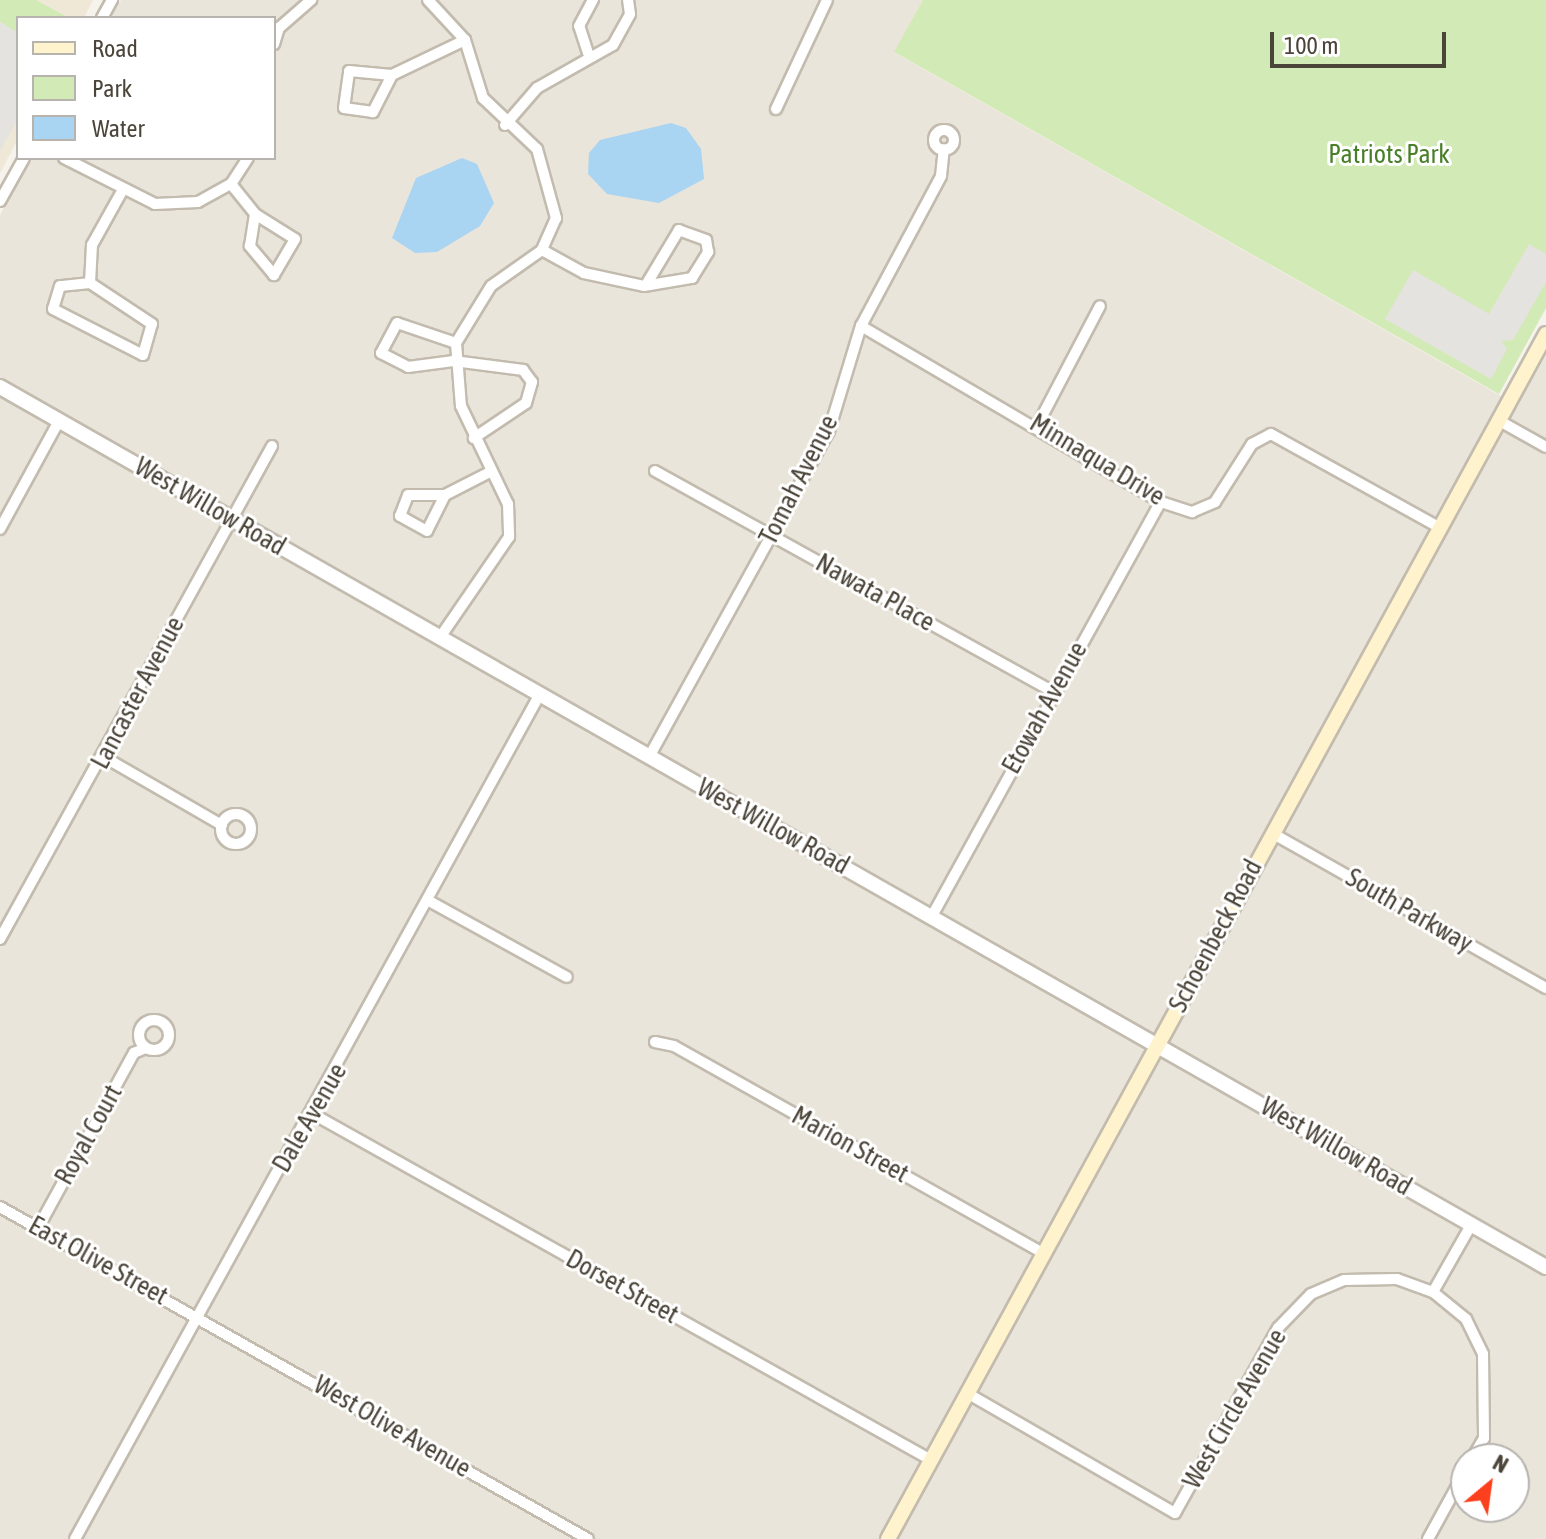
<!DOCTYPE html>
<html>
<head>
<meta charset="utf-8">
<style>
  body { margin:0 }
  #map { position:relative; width:1546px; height:1539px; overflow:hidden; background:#f6f3ec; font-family:"Asap Condensed",sans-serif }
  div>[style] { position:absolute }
  .residential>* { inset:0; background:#eae5da }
  .education>* { inset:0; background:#efe8d6 }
  .green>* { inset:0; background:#d2eab5 }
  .parking>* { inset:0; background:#e5e3e0 }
  .water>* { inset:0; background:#a9d4f2 }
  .roads { filter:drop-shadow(2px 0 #c2bbae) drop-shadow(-2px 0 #c2bbae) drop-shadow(0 2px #c2bbae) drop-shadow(0 -2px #c2bbae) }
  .minor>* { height:10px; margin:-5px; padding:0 5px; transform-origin:5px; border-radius:5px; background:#fff }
  .minor>.ring { margin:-5px; padding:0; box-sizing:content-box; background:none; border:10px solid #fff; border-radius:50% }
  .tertiary>* { height:14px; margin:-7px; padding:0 7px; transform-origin:7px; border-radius:7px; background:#fff }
  .secondary>* { height:14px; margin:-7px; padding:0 7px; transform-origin:7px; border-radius:7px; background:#fff3cd }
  span { translate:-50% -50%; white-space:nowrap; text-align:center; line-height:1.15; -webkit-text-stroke:6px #fff; paint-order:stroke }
  .park-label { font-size:26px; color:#4a7f2a }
  .street-label { font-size:26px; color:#4b4439 }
  .legend { position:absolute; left:16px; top:16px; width:260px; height:144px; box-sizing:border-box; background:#fff; border:2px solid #b7b4b0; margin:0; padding:10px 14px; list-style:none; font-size:24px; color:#4b4439 }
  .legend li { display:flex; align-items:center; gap:16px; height:40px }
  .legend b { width:40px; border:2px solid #b7b4b0 }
  .north { position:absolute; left:1450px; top:1443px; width:80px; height:80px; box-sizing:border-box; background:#fff; border:2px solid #b7b4b0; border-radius:50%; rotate:29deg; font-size:22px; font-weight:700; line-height:32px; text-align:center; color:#4b4439 }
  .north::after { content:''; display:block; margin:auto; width:28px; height:36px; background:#fc3f1d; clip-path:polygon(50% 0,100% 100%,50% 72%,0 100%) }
  .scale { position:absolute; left:1270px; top:32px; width:176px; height:36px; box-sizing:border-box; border:4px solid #4b4439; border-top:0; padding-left:10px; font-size:24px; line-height:28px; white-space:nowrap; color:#4b4439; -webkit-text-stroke:6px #fff; paint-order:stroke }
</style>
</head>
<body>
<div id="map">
  <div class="residential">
    <div style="clip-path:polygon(evenodd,121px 0,923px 0,895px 53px,1517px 405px,1546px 355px,1546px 1539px,0 1539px,0 215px,32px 158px,274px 158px,274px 18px,110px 18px,121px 0,1466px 1459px,1514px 1459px,1514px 1507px,1466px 1507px,1466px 1459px)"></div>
  </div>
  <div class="education">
    <div style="clip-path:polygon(0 0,93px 0,84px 18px,18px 18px,18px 139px,0 173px)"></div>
  </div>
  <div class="green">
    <div style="clip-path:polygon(0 0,36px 0,69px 18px,18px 18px,18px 33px,0 22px)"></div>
    <div style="clip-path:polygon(923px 0,1546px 0,1546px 308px,1499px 394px,894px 52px)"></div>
  </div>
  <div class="parking">
    <div style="clip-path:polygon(0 22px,18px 33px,18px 119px,0 151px)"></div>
    <div style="clip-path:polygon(1529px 244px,1546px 254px,1546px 282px,1513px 340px,1501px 341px,1507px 349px,1491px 379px,1385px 319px,1413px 270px,1489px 314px)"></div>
  </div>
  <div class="water">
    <div style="clip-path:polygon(671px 123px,686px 128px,701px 149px,704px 179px,659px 203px,607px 194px,588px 174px,589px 153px,600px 140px)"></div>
    <div style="clip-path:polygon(462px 158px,477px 164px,494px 203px,480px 226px,437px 252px,415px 253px,392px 238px,416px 178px)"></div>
  </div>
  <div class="roads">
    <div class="minor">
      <div style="left:428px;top:0;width:54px;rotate:47.2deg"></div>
      <div style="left:465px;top:40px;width:61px;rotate:72.8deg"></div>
      <div style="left:483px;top:98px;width:74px;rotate:43.4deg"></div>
      <div style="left:537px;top:149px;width:72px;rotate:74.6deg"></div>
      <div style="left:556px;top:218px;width:35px;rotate:114deg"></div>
      <div style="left:542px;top:250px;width:62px;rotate:144.8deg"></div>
      <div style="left:491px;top:286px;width:67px;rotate:121.6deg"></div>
      <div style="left:456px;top:343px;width:63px;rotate:85.5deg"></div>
      <div style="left:461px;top:406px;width:109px;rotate:64.4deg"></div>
      <div style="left:508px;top:504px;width:33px;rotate:88deg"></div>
      <div style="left:509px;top:537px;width:120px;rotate:124.5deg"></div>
      <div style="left:102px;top:18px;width:21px;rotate:-61deg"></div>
      <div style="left:274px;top:44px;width:17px;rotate:-73deg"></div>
      <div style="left:279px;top:28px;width:43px;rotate:-41.2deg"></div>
      <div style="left:588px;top:53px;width:28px;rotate:-108deg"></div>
      <div style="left:579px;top:26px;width:30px;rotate:-62deg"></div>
      <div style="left:392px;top:75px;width:42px;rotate:117.2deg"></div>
      <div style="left:373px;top:112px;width:29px;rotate:-172deg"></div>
      <div style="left:344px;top:108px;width:37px;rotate:-82deg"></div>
      <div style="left:349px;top:71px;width:43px;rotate:5.3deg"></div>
      <div style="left:392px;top:75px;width:81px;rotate:-25.6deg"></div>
      <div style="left:776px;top:109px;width:120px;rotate:-64.9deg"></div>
      <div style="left:505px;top:125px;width:49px;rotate:-49.1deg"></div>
      <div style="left:537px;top:88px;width:87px;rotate:-29.5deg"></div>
      <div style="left:613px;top:45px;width:35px;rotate:-61deg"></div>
      <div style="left:630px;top:14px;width:14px;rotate:-98deg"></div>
      <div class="ring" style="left:934px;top:130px;width:10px;height:10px"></div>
      <div style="left:64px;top:158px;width:102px;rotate:26.8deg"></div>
      <div style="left:155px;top:204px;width:43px;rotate:-2.7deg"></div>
      <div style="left:198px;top:202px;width:38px;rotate:-29deg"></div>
      <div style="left:231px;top:184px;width:31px;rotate:-57deg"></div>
      <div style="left:231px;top:184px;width:38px;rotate:51deg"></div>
      <div style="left:255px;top:214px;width:47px;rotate:32deg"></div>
      <div style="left:295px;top:239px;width:42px;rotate:120.3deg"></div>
      <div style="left:274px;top:275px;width:38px;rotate:-130deg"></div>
      <div style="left:250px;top:246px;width:32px;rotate:-81deg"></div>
      <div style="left:0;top:201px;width:49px;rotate:-60.8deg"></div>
      <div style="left:542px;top:250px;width:48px;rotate:28.7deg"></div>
      <div style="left:584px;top:273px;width:61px;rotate:12.2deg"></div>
      <div style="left:644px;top:286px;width:49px;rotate:-9.5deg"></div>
      <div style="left:692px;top:278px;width:31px;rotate:-58deg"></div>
      <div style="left:708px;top:252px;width:12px;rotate:-99deg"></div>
      <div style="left:706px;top:240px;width:29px;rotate:-160deg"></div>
      <div style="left:679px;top:230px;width:64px;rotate:121deg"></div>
      <div style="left:90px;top:283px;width:30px;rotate:174deg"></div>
      <div style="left:60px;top:286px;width:24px;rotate:107deg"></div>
      <div style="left:53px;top:309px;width:101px;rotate:27.1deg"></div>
      <div style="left:143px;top:355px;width:32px;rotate:-74deg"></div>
      <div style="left:152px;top:324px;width:74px;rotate:-146.5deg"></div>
      <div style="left:90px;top:283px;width:38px;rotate:-87deg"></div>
      <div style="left:92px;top:245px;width:60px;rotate:-60.9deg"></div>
      <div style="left:861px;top:326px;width:348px;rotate:30.4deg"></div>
      <div style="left:1161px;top:502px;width:33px;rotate:18deg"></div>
      <div style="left:1192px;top:512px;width:25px;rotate:-23deg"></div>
      <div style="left:1215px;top:502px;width:69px;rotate:-57.5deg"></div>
      <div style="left:1252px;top:444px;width:21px;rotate:-28deg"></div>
      <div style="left:1271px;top:434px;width:192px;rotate:29deg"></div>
      <div style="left:456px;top:343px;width:62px;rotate:-161.3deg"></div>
      <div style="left:397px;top:323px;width:34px;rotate:118deg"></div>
      <div style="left:381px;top:353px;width:30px;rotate:27deg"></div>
      <div style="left:408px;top:367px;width:46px;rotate:-7.4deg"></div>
      <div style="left:454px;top:361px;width:70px;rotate:7.4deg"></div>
      <div style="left:523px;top:370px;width:15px;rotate:53deg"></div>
      <div style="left:532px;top:382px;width:22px;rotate:106deg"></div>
      <div style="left:526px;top:403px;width:63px;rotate:146.1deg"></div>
      <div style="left:1498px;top:420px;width:55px;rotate:29.4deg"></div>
      <div style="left:1038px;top:424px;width:133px;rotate:-62.3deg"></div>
      <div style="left:655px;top:471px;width:455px;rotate:29deg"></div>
      <div style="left:445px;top:495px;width:40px;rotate:116.6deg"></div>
      <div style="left:427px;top:531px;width:31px;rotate:-151deg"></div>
      <div style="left:400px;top:516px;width:22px;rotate:-69deg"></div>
      <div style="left:408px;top:495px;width:37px"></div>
      <div style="left:445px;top:495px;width:48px;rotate:-27.1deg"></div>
      <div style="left:0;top:529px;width:123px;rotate:-61.4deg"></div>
      <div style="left:104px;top:757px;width:136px;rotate:30deg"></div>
      <div style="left:649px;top:757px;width:372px;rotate:-61.1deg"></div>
      <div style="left:829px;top:431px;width:110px;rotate:-73.1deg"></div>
      <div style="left:861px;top:326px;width:170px;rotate:-61.9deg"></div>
      <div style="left:941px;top:176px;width:27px;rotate:-84deg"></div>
      <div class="ring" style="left:221px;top:814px;width:20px;height:20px"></div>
      <div style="left:1272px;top:833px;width:315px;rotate:29.5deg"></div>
      <div style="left:431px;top:902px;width:155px;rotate:28.9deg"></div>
      <div style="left:932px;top:916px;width:473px;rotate:-61.1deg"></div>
      <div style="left:0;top:939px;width:563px;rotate:-61.11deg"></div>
      <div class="ring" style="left:139px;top:1020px;width:20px;height:20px"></div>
      <div style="left:655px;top:1042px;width:19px;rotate:12deg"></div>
      <div style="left:674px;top:1046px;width:424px;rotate:29.3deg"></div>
      <div style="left:313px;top:1114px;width:708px;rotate:29.24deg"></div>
      <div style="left:0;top:1207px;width:675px;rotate:29.45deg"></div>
      <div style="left:38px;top:1228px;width:200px;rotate:-61.3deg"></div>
      <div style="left:134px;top:1053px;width:12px;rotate:-24deg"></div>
      <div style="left:1433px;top:1292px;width:77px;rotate:-60.4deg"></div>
      <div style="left:967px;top:1393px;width:240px;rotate:30deg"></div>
      <div style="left:1175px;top:1513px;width:212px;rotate:-60.9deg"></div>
      <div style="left:1278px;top:1328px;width:47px;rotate:-45.9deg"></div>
      <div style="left:1311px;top:1294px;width:36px;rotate:-23deg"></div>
      <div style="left:1344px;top:1280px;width:53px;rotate:-1.1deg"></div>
      <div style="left:1397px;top:1279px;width:38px;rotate:20deg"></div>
      <div style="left:1433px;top:1292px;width:43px;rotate:39.3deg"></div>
      <div style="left:1466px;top:1319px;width:39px;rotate:64deg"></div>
      <div style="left:1483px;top:1354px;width:84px;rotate:89.3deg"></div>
      <div style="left:1484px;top:1438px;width:24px;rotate:120deg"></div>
      <div style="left:75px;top:1539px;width:964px;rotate:-61.18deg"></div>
      <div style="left:1428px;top:1539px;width:79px;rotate:-61.2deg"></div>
    </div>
    <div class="tertiary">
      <div style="left:0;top:387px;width:1779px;rotate:29.65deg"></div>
    </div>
    <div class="secondary">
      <div style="left:888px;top:1539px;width:1373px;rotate:-61.36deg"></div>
    </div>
  </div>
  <div class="park-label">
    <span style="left:1389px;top:155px">Patriots Park</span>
  </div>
  <div class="street-label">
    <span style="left:1097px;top:460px;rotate:31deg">Minnaqua Drive</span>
    <span style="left:799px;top:480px;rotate:-63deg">Tomah Avenue</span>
    <span style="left:210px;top:507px;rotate:30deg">West Willow Road</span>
    <span style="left:875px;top:593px;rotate:29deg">Nawata Place</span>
    <span style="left:138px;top:693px;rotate:-62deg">Lancaster Avenue</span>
    <span style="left:1045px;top:708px;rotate:-61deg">Etowah Avenue</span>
    <span style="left:773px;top:827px;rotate:29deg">West Willow Road</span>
    <span style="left:1409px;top:911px;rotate:30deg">South Parkway</span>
    <span style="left:1216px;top:936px;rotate:-62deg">Schoenbeck Road</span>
    <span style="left:310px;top:1118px;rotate:-60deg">Dale Avenue</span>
    <span style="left:89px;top:1135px;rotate:-61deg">Royal Court</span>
    <span style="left:850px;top:1145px;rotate:29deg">Marion Street</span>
    <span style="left:1336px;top:1147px;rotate:30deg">West Willow Road</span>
    <span style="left:98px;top:1261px;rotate:29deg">East Olive Street</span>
    <span style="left:622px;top:1287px;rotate:29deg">Dorset Street</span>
    <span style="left:1235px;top:1409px;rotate:-60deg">West Circle Avenue</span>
    <span style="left:392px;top:1427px;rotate:30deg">West Olive Avenue</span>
  </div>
  <ul class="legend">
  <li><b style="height:10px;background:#fff3cd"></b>Road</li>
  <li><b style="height:22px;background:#d2eab5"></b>Park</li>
  <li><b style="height:22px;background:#a9d4f2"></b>Water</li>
  </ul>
  <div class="north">N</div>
  <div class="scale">100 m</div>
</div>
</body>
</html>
